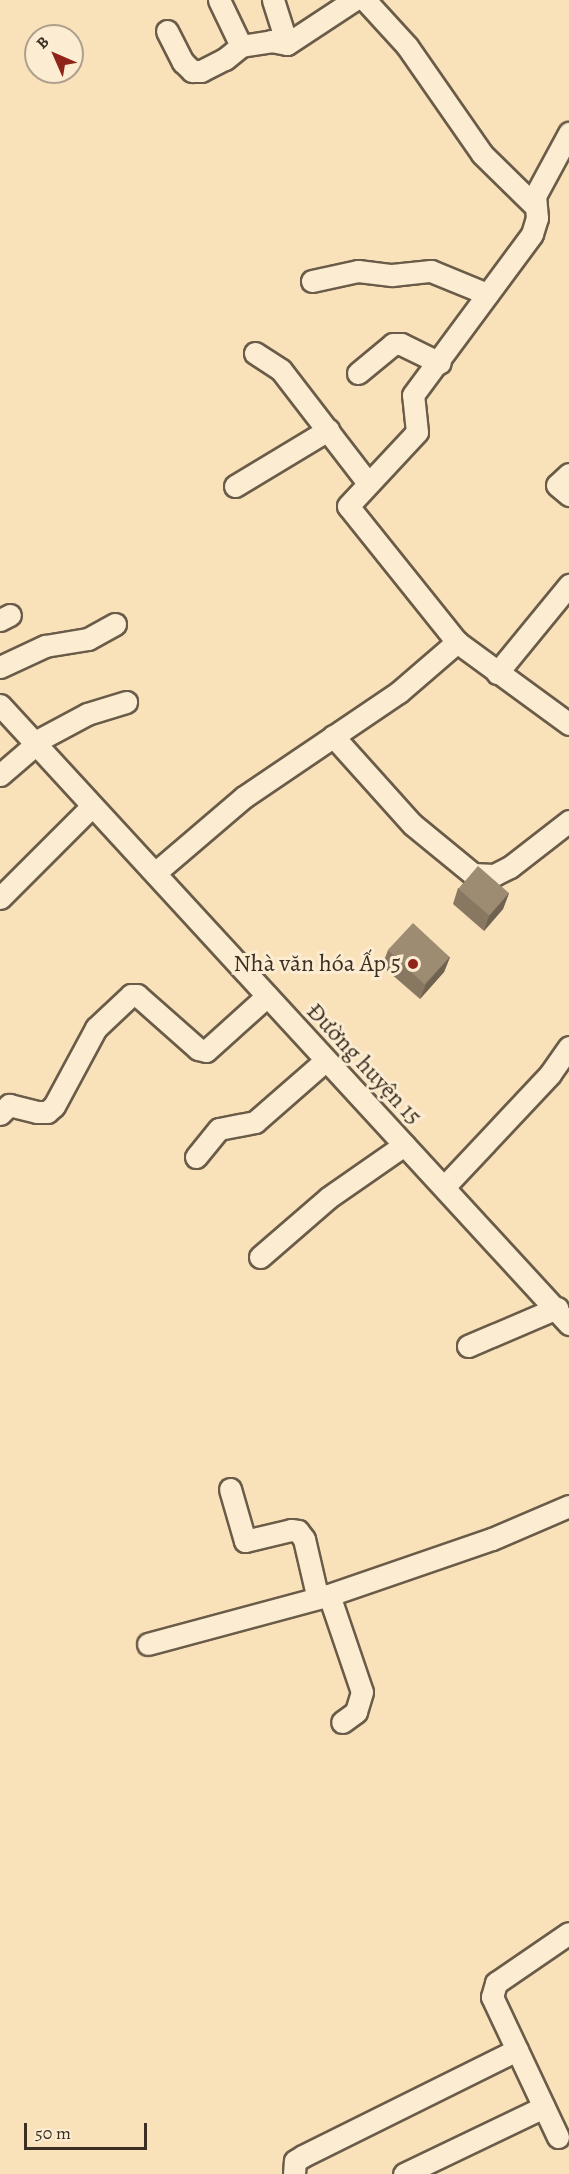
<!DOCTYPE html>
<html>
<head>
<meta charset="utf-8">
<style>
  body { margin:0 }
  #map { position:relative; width:569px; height:2174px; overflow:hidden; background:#f9e1ba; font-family:Alegreya,serif }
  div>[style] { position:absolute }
  .roads { filter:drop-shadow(2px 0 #6a5c49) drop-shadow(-2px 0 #6a5c49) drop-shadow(0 2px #6a5c49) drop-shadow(0 -2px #6a5c49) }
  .minor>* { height:21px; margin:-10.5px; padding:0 10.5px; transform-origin:10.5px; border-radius:10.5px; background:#fbecd2 }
  .wall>* { inset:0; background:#887862 }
  .shaded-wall>* { inset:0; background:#6f6250 }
  .building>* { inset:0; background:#9e8c72; transform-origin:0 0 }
  .dots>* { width:16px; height:16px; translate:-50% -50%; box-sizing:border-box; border:3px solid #fbecd2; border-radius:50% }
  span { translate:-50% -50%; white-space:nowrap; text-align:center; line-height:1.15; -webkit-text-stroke:6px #fbecd2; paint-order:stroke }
  .poi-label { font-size:24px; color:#3b2f23 }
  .right { translate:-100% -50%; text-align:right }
  .street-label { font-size:24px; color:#3b2f23 }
  .north { position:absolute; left:24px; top:24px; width:60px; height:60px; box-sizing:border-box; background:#fbecd2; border:2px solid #aea08c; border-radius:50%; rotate:315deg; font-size:16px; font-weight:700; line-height:24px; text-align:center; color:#3b2f23 }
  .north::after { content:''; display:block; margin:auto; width:21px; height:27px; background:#8f2418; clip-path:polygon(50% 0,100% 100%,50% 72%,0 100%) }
  .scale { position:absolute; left:24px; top:2123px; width:123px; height:27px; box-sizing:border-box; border:3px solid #3b2f23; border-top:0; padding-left:8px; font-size:18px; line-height:21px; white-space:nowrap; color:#3b2f23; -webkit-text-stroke:4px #fbecd2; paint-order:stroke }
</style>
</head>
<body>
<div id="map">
  <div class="roads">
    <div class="minor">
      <div style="left:219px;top:0;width:51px;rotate:64.4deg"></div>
      <div style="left:273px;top:0;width:46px;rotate:72.3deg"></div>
      <div style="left:365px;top:0;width:62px;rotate:47.6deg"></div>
      <div style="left:407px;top:46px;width:131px;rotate:55.2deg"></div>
      <div style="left:482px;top:154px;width:71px;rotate:44.4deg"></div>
      <div style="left:167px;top:31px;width:35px;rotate:63deg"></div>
      <div style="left:183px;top:62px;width:13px;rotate:45deg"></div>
      <div style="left:192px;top:71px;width:9px"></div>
      <div style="left:201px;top:71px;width:27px;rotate:-27deg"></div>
      <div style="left:225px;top:59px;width:21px;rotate:-39deg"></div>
      <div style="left:241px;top:46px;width:30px;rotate:-9deg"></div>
      <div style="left:271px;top:41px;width:16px;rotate:11deg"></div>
      <div style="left:287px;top:44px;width:80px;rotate:-33.3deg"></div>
      <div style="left:312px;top:281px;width:47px;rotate:-12.3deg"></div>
      <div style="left:358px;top:271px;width:34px;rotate:7deg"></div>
      <div style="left:392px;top:275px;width:39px;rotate:-6deg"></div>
      <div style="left:431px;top:271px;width:61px;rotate:22.3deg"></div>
      <div style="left:255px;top:353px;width:31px;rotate:33deg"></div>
      <div style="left:281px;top:370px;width:143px;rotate:52.4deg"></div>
      <div style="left:358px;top:373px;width:45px;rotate:-39.6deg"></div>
      <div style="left:393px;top:344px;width:8px"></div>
      <div style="left:401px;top:344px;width:43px;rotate:26deg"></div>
      <div style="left:569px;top:474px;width:16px;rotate:137deg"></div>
      <div style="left:557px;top:485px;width:16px;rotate:40deg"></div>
      <div style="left:235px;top:486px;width:109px;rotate:-31.1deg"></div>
      <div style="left:0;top:620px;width:11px;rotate:-27deg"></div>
      <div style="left:457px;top:642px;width:139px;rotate:36.2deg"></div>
      <div style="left:0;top:667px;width:50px;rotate:-25deg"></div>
      <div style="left:45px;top:646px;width:44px;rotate:-9.2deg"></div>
      <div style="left:88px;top:639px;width:31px;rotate:-29deg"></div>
      <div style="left:497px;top:673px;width:114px;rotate:-50.7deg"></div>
      <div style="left:0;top:705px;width:841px;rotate:47.41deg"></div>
      <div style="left:333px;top:736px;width:118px;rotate:48.1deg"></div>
      <div style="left:412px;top:824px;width:79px;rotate:39.3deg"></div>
      <div style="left:473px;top:874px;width:21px;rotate:3deg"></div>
      <div style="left:494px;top:875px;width:18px;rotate:-27deg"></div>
      <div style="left:510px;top:867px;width:75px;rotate:-37.9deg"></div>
      <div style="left:33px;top:743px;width:61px;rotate:-28.2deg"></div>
      <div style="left:87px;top:714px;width:41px;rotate:-17.1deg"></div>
      <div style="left:0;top:775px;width:46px;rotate:-40.6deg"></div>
      <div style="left:155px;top:873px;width:117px;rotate:-40.5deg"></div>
      <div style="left:244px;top:797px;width:187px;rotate:-34.1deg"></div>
      <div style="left:399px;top:692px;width:77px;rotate:-40.8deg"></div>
      <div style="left:457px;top:642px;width:174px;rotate:-128.7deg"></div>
      <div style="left:348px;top:506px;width:101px;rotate:-47deg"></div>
      <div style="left:417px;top:432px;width:37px;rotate:-96deg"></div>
      <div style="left:413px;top:395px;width:200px;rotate:-53.5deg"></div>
      <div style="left:532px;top:234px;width:17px;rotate:-73deg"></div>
      <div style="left:537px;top:218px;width:22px;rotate:-95deg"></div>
      <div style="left:535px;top:196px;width:72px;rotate:-61.6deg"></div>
      <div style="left:0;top:898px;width:130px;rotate:-45deg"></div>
      <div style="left:0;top:1114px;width:13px;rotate:-45deg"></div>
      <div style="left:9px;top:1105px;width:29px;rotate:14deg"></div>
      <div style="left:37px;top:1112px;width:10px"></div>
      <div style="left:47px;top:1112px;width:9px;rotate:-41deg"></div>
      <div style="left:54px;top:1106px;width:89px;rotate:-61.7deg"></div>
      <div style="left:96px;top:1028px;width:48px;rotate:-43.3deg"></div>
      <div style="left:131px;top:995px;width:6px"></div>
      <div style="left:137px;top:995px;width:81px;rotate:41.5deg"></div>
      <div style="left:198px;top:1049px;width:8px;rotate:14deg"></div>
      <div style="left:206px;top:1051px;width:82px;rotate:-42deg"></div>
      <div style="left:196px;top:1157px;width:36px;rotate:-51deg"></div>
      <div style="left:219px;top:1129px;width:37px;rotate:-11deg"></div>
      <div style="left:255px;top:1122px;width:94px;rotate:-41.1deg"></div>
      <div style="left:445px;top:1186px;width:154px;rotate:-46.8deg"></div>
      <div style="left:550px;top:1074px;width:33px;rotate:-55deg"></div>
      <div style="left:260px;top:1257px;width:90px;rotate:-40.9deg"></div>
      <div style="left:328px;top:1198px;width:93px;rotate:-34.9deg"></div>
      <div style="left:468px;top:1346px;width:97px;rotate:-23.1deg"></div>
      <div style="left:230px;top:1489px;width:54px;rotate:73.9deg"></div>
      <div style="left:245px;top:1541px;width:47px;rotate:-13.4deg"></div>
      <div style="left:291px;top:1530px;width:7px;rotate:8deg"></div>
      <div style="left:298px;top:1531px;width:10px;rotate:53deg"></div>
      <div style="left:304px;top:1539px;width:57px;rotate:76.9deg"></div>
      <div style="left:329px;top:1595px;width:102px;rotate:71.2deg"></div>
      <div style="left:362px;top:1692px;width:21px;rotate:107deg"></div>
      <div style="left:356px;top:1712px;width:17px;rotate:144deg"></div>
      <div style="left:148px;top:1644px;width:188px;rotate:-15.1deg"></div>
      <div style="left:329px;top:1595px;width:172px;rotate:-19deg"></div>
      <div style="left:492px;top:1539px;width:84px;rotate:-23.2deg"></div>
      <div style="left:558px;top:2137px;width:155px;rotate:-115.2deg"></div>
      <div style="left:492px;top:1997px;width:15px;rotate:-74deg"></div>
      <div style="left:496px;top:1983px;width:88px;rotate:-34.4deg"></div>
      <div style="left:294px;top:2174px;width:13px;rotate:-86deg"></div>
      <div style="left:295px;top:2161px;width:9px;rotate:-32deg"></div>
      <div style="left:303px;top:2156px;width:239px;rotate:-26.4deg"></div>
      <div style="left:404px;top:2174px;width:155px;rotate:-25.6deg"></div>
    </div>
  </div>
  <div class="wall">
    <div style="clip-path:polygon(458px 888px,509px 893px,503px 909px,484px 931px,453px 904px)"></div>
    <div style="clip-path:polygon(388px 950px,450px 957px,444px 972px,420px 999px,382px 966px)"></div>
  </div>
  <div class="shaded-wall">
    <div style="clip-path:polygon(509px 893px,503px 909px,484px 931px,489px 916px)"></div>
    <div style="clip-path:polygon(450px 957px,444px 972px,420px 999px,426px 984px)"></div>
  </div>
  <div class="building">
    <div style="left:478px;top:866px;width:41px;height:30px;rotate:41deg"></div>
    <div style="left:413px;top:923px;width:50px;height:37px;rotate:43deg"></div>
  </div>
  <div class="dots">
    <div style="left:413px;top:964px;background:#8f2418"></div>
  </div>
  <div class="poi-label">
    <span class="right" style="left:401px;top:964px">Nhà văn hóa Ấp 5</span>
  </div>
  <div class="street-label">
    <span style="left:364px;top:1064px;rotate:47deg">Đường huyện 15</span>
  </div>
  <div class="north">B</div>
  <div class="scale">50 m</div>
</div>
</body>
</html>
